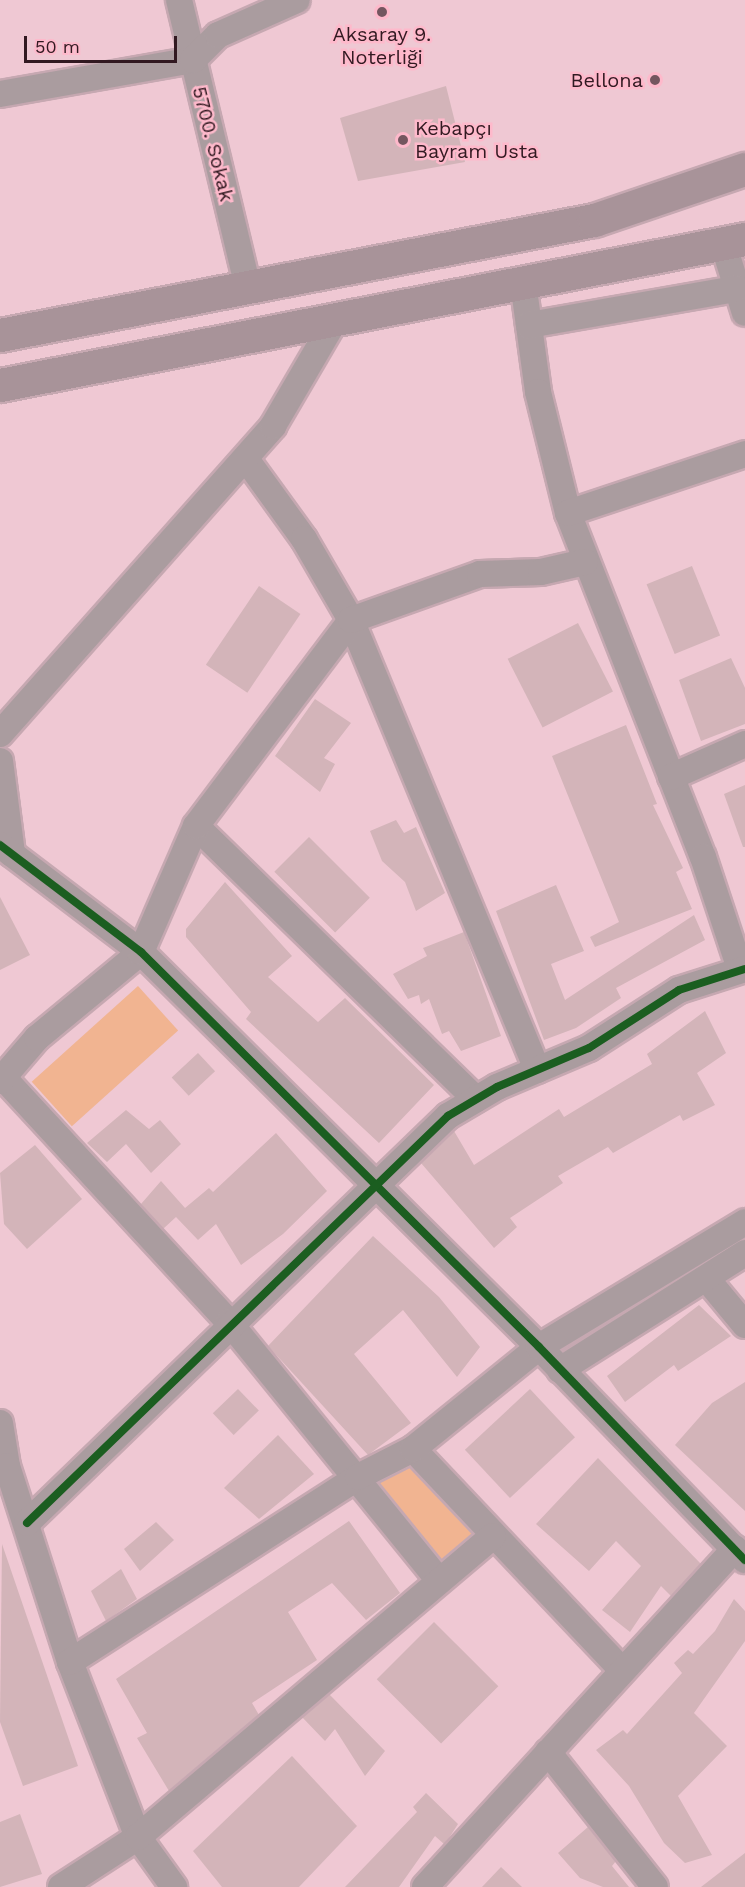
<!DOCTYPE html>
<html>
<head>
<meta charset="utf-8">
<style>
  body { margin:0 }
  #map { position:relative; width:745px; height:1887px; overflow:hidden; background:#efc8d3; font-family:"Work Sans",sans-serif }
  div>[style] { position:absolute }
  .green>* { inset:0; background:#f1b491; transform-origin:0 0 }
  .building>* { inset:0; background:#d3b4b9; transform-origin:0 0 }
  .roads { filter:drop-shadow(2px 0 #c6a8b1) drop-shadow(-2px 0 #c6a8b1) drop-shadow(0 2px #c6a8b1) drop-shadow(0 -2px #c6a8b1) }
  .minor>* { height:26px; margin:-13px; padding:0 13px; transform-origin:13px; border-radius:13px; background:#aa9c9f }
  .major>* { height:33px; margin:-16.5px; padding:0 16.5px; transform-origin:16.5px; border-radius:16.5px; background:#a89399 }
  .cycleway>* { height:8px; margin:-4px; padding:0 4px; transform-origin:4px; border-radius:4px; background:#1b5e20 }
  .dots>* { width:16px; height:16px; translate:-50% -50%; box-sizing:border-box; border:3px solid #feb9cb; border-radius:50% }
  span { translate:-50% -50%; white-space:nowrap; text-align:center; line-height:1.15; -webkit-text-stroke:5px #feb9cb; paint-order:stroke }
  .poi-label { font-size:20px; color:#321921 }
  .right { translate:-100% -50%; text-align:right }
  .left { translate:0 -50%; text-align:left }
  .street-label { font-size:20px; color:#321921 }
  .scale { position:absolute; left:24px; top:36px; width:153px; height:27px; box-sizing:border-box; border:3px solid #321921; border-top:0; padding-left:8px; font-size:18px; line-height:21px; white-space:nowrap; color:#321921; -webkit-text-stroke:4px #feb9cb; paint-order:stroke }
</style>
</head>
<body>
<div id="map">
  <div class="green">
    <div style="left:138px;top:986px;width:60px;height:143px;rotate:48deg"></div>
    <div style="clip-path:polygon(412px 1462px,477px 1533px,440px 1567px,374px 1482px)"></div>
  </div>
  <div class="building">
    <div style="clip-path:polygon(446px 86px,465px 162px,358px 181px,340px 118px)"></div>
    <div style="left:692px;top:566px;width:75px;height:49px;rotate:68deg"></div>
    <div style="left:259px;top:586px;width:50px;height:95px;rotate:34deg"></div>
    <div style="left:578px;top:623px;width:77px;height:79px;rotate:63deg"></div>
    <div style="clip-path:polygon(731px 658px,745px 688px,745px 724px,701px 741px,679px 680px)"></div>
    <div style="clip-path:polygon(315px 699px,351px 723px,324px 758px,335px 764px,320px 792px,275px 756px)"></div>
    <div style="clip-path:polygon(626px 725px,657px 804px,653px 805px,683px 868px,676px 872px,692px 909px,595px 947px,590px 937px,619px 922px,552px 756px)"></div>
    <div style="clip-path:polygon(745px 785px,745px 847px,743px 847px,724px 794px)"></div>
    <div style="clip-path:polygon(396px 820px,404px 833px,416px 827px,445px 893px,416px 911px,405px 882px,382px 861px,370px 831px)"></div>
    <div style="left:309px;top:837px;width:86px;height:49px;rotate:45deg"></div>
    <div style="clip-path:polygon(225px 882px,292px 956px,268px 977px,318px 1022px,345px 998px,434px 1085px,379px 1143px,246px 1019px,251px 1012px,186px 937px,186px 929px)"></div>
    <div style="clip-path:polygon(556px 885px,584px 951px,551px 964px,565px 1000px,694px 915px,705px 940px,616px 988px,621px 998px,576px 1028px,544px 1040px,496px 911px)"></div>
    <div style="clip-path:polygon(0 897px,30px 955px,0 970px)"></div>
    <div style="clip-path:polygon(464px 932px,501px 1036px,461px 1051px,449px 1031px,442px 1034px,429px 999px,421px 1004px,419px 995px,408px 999px,393px 974px,427px 956px,423px 948px)"></div>
    <div style="clip-path:polygon(705px 1011px,726px 1053px,697px 1073px,715px 1105px,683px 1121px,680px 1115px,613px 1153px,608px 1147px,558px 1176px,563px 1183px,510px 1218px,517px 1227px,494px 1248px,421px 1163px,454px 1131px,474px 1165px,559px 1109px,564px 1117px,652px 1064px,647px 1054px)"></div>
    <div style="left:198px;top:1053px;width:25px;height:36px;rotate:47deg"></div>
    <div style="clip-path:polygon(126px 1110px,149px 1129px,160px 1120px,181px 1144px,151px 1173px,126px 1144px,107px 1162px,87px 1143px)"></div>
    <div style="clip-path:polygon(276px 1133px,327px 1191px,283px 1234px,241px 1265px,216px 1224px,198px 1240px,176px 1217px,163px 1229px,141px 1204px,161px 1181px,185px 1208px,209px 1188px,213px 1192px)"></div>
    <div style="clip-path:polygon(35px 1145px,82px 1199px,27px 1249px,4px 1224px,0 1173px)"></div>
    <div style="clip-path:polygon(373px 1236px,439px 1297px,480px 1347px,457px 1377px,403px 1310px,354px 1354px,411px 1423px,368px 1455px,268px 1346px)"></div>
    <div style="clip-path:polygon(699px 1305px,731px 1336px,678px 1371px,674px 1365px,625px 1402px,607px 1376px)"></div>
    <div style="clip-path:polygon(745px 1382px,745px 1511px,675px 1445px,712px 1403px)"></div>
    <div style="left:238px;top:1389px;width:30px;height:35px;rotate:46deg"></div>
    <div style="left:530px;top:1389px;width:66px;height:89px;rotate:47deg"></div>
    <div style="clip-path:polygon(278px 1435px,314px 1474px,259px 1519px,224px 1488px)"></div>
    <div style="clip-path:polygon(598px 1458px,701px 1564px,671px 1596px,661px 1586px,630px 1632px,602px 1610px,641px 1566px,616px 1541px,589px 1571px,536px 1524px)"></div>
    <div style="clip-path:polygon(349px 1521px,400px 1593px,366px 1620px,332px 1583px,288px 1612px,317px 1660px,252px 1703px,259px 1715px,169px 1791px,137px 1738px,147px 1733px,116px 1679px)"></div>
    <div style="clip-path:polygon(156px 1522px,174px 1540px,140px 1571px,124px 1549px)"></div>
    <div style="clip-path:polygon(2px 1544px,78px 1766px,23px 1786px,0 1722px)"></div>
    <div style="clip-path:polygon(121px 1569px,137px 1599px,106px 1621px,91px 1591px)"></div>
    <div style="clip-path:polygon(734px 1599px,745px 1611px,745px 1641px,694px 1713px,727px 1746px,678px 1796px,712px 1855px,685px 1863px,664px 1843px,629px 1786px,596px 1750px,623px 1730px,627px 1734px,682px 1673px,674px 1663px,688px 1650px,693px 1654px,715px 1631px)"></div>
    <div style="left:434px;top:1622px;width:91px;height:81px;rotate:45deg"></div>
    <div style="clip-path:polygon(329px 1694px,385px 1751px,365px 1776px,335px 1729px,325px 1741px,302px 1717px)"></div>
    <div style="clip-path:polygon(292px 1756px,357px 1826px,299px 1887px,222px 1887px,193px 1851px)"></div>
    <div style="clip-path:polygon(426px 1793px,458px 1824px,449px 1838px,444px 1844px,435px 1836px,399px 1887px,345px 1887px,417px 1812px,413px 1807px)"></div>
    <div style="clip-path:polygon(20px 1814px,42px 1874px,0 1887px,0 1822px)"></div>
    <div style="clip-path:polygon(588px 1827px,616px 1861px,612px 1866px,629px 1887px,603px 1887px,580px 1878px,558px 1853px)"></div>
    <div style="clip-path:polygon(745px 1853px,745px 1887px,701px 1887px)"></div>
    <div style="clip-path:polygon(501px 1867px,522px 1887px,482px 1887px)"></div>
  </div>
  <div class="roads">
    <div class="minor">
      <div style="left:179px;top:0;width:295px;rotate:76.5deg"></div>
      <div style="left:0;top:94px;width:196px;rotate:-10deg"></div>
      <div style="left:193px;top:60px;width:35px;rotate:-45deg"></div>
      <div style="left:218px;top:35px;width:86px;rotate:-23.9deg"></div>
      <div style="left:723px;top:243px;width:73px;rotate:72.6deg"></div>
      <div style="left:523px;top:282px;width:111px;rotate:82.2deg"></div>
      <div style="left:538px;top:392px;width:125px;rotate:76.1deg"></div>
      <div style="left:568px;top:513px;width:370px;rotate:68.6deg"></div>
      <div style="left:703px;top:857px;width:118px;rotate:71.7deg"></div>
      <div style="left:529px;top:325px;width:210px;rotate:-9.9deg"></div>
      <div style="left:246px;top:459px;width:99px;rotate:54.1deg"></div>
      <div style="left:304px;top:539px;width:94px;rotate:59.9deg"></div>
      <div style="left:351px;top:620px;width:487px;rotate:67.5deg"></div>
      <div style="left:568px;top:513px;width:187px;rotate:-18.4deg"></div>
      <div style="left:0;top:734px;width:412px;rotate:-48.4deg"></div>
      <div style="left:273px;top:426px;width:125px;rotate:-59.7deg"></div>
      <div style="left:0;top:761px;width:94px;rotate:82.6deg"></div>
      <div style="left:671px;top:777px;width:81px;rotate:-24deg"></div>
      <div style="left:196px;top:826px;width:391px;rotate:44.3deg"></div>
      <div style="left:0;top:845px;width:177px;rotate:37.2deg"></div>
      <div style="left:141px;top:952px;width:561px;rotate:44.78deg"></div>
      <div style="left:539px;top:1347px;width:296px;rotate:46deg"></div>
      <div style="left:0;top:1074px;width:338px;rotate:47.3deg"></div>
      <div style="left:229px;top:1322px;width:333px;rotate:50.9deg"></div>
      <div style="left:0;top:1081px;width:57px;rotate:-49.3deg"></div>
      <div style="left:37px;top:1038px;width:135px;rotate:-39.6deg"></div>
      <div style="left:141px;top:952px;width:137px;rotate:-66.4deg"></div>
      <div style="left:196px;top:826px;width:258px;rotate:-53deg"></div>
      <div style="left:351px;top:620px;width:137px;rotate:-19.6deg"></div>
      <div style="left:480px;top:574px;width:61px;rotate:-1.9deg"></div>
      <div style="left:541px;top:572px;width:45px;rotate:-12.8deg"></div>
      <div style="left:706px;top:1278px;width:61px;rotate:50.3deg"></div>
      <div style="left:560px;top:1370px;width:219px;rotate:-32.3deg"></div>
      <div style="left:0;top:1423px;width:44px;rotate:80.8deg"></div>
      <div style="left:7px;top:1466px;width:206px;rotate:72.2deg"></div>
      <div style="left:70px;top:1662px;width:188px;rotate:68.8deg"></div>
      <div style="left:138px;top:1837px;width:62px;rotate:54.2deg"></div>
      <div style="left:413px;top:1449px;width:303px;rotate:46.6deg"></div>
      <div style="left:27px;top:1523px;width:586px;rotate:-44.03deg"></div>
      <div style="left:448px;top:1116px;width:57px;rotate:-30.6deg"></div>
      <div style="left:497px;top:1087px;width:100px;rotate:-23deg"></div>
      <div style="left:589px;top:1048px;width:107px;rotate:-32.8deg"></div>
      <div style="left:679px;top:990px;width:69px;rotate:-17.7deg"></div>
      <div style="left:70px;top:1662px;width:342px;rotate:-32.7deg"></div>
      <div style="left:358px;top:1477px;width:62px;rotate:-27deg"></div>
      <div style="left:413px;top:1449px;width:162px;rotate:-39deg"></div>
      <div style="left:539px;top:1347px;width:241px;rotate:-31.2deg"></div>
      <div style="left:548px;top:1752px;width:172px;rotate:51.6deg"></div>
      <div style="left:61px;top:1887px;width:92px;rotate:-33deg"></div>
      <div style="left:138px;top:1837px;width:465px;rotate:-40.3deg"></div>
      <div style="left:425px;top:1887px;width:459px;rotate:-47.5deg"></div>
    </div>
    <div class="major">
      <div style="left:0;top:335px;width:605px;rotate:-10.96deg"></div>
      <div style="left:594px;top:220px;width:159px;rotate:-18.7deg"></div>
      <div style="left:0;top:385px;width:759px;rotate:-11.09deg"></div>
    </div>
  </div>
  <div class="cycleway">
    <div style="left:0;top:845px;width:177px;rotate:37.2deg"></div>
    <div style="left:141px;top:952px;width:561px;rotate:44.78deg"></div>
    <div style="left:539px;top:1347px;width:296px;rotate:46deg"></div>
    <div style="left:27px;top:1523px;width:586px;rotate:-44.03deg"></div>
    <div style="left:448px;top:1116px;width:57px;rotate:-30.6deg"></div>
    <div style="left:497px;top:1087px;width:100px;rotate:-23deg"></div>
    <div style="left:589px;top:1048px;width:107px;rotate:-32.8deg"></div>
    <div style="left:679px;top:990px;width:69px;rotate:-17.7deg"></div>
  </div>
  <div class="dots">
    <div style="left:382px;top:12px;background:#74565f"></div>
    <div style="left:655px;top:80px;background:#74565f"></div>
    <div style="left:403px;top:140px;background:#74565f"></div>
  </div>
  <div class="poi-label">
    <span style="left:382px;top:46px">Aksaray 9.<br>Noterliği</span>
    <span class="right" style="left:643px;top:80px">Bellona</span>
    <span class="left" style="left:415px;top:140px">Kebapçı<br>Bayram Usta</span>
  </div>
  <div class="street-label">
    <span style="left:213px;top:144px;rotate:76deg">5700. Sokak</span>
  </div>
  <div class="scale">50 m</div>
</div>
</body>
</html>
